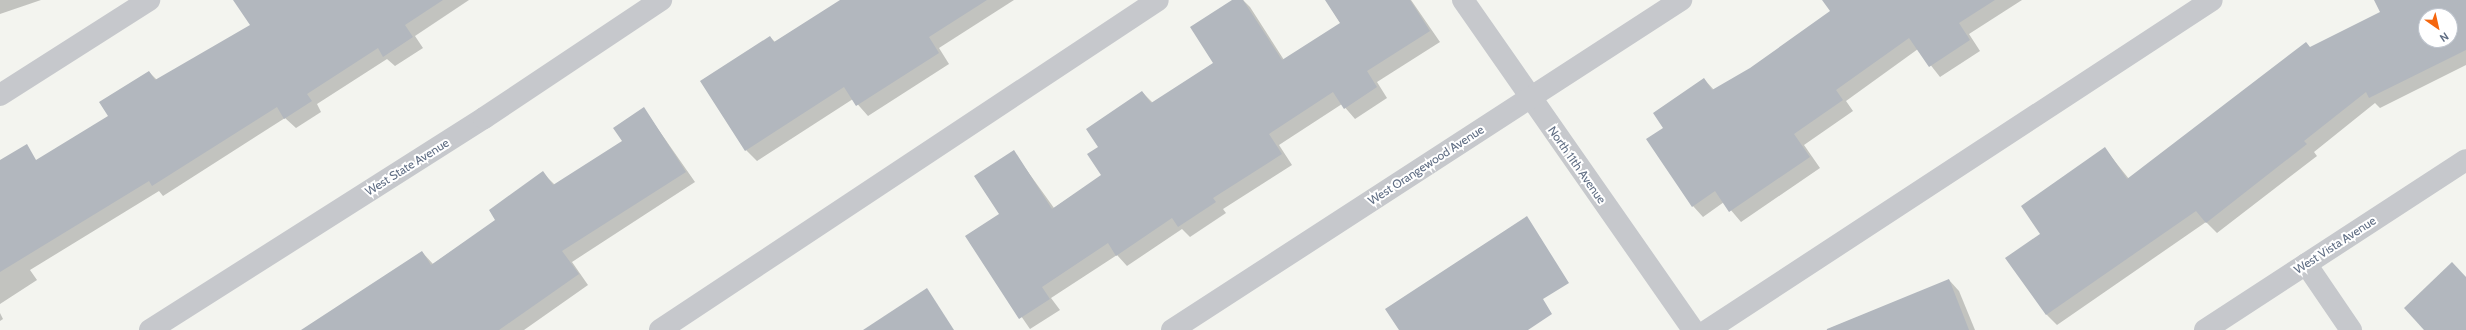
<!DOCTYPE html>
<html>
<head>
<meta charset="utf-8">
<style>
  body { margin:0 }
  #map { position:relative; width:2466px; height:330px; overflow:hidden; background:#f3f4ef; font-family:Cabin,sans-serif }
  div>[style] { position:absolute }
  .shadow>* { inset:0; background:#0003 }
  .building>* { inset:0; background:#b2b7be }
  .minor>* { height:22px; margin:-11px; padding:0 11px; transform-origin:11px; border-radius:11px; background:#c6c8cc }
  span { translate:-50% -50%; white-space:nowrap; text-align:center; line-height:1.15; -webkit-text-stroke:4px #fff; paint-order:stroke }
  .street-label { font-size:12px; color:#606e84 }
  .north { position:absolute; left:2418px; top:8px; width:40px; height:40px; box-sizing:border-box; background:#fff; border:1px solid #bfc5ce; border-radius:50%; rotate:146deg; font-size:11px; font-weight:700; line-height:16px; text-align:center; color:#606e84 }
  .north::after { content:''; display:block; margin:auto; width:14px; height:18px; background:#f5660e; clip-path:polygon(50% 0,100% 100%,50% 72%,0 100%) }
</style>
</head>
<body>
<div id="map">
  <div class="shadow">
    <div style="clip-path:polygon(0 0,41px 0,0 14px)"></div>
    <div style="clip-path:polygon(257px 0,469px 0,415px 36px,423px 48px,395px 66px,387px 59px,317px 104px,321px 112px,296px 128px,285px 118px,163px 196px,159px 191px,30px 270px,37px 280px,0 304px,0 191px,109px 116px,149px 72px,157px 80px,251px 26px)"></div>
    <div style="clip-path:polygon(842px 0,1014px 0,939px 48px,949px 64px,868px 116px,853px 99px,757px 161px,746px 150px,770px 37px,775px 42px)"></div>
    <div style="clip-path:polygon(1234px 0,1243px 0,1250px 7px,1284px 60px,1341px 24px,1326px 0,1411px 0,1440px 42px,1377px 82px,1387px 98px,1355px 119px,1342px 104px,1279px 145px,1292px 165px,1223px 209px,1226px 213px,1190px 237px,1182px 229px,1127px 266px,1117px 255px,1051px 298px,1060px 310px,1030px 329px,966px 236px,1001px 214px,1013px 151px,1054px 208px,1103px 175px,1099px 147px,1142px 92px,1153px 103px,1214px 63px)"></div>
    <div style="clip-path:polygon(1827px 0,2022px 0,1969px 34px,1980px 51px,1940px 77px,1918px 49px,1846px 101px,1853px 111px,1804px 145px,1820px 168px,1741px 222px,1724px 202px,1703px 217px,1693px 206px,1664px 128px,1704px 79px,1714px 90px,1750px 69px,1831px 12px)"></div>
    <div style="clip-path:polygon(evenodd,2376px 0,2466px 0,2466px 65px,2380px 108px,2375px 103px,2314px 152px,2317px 156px,2217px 233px,2206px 222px,2057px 325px,2047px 315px,2007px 259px,2041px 234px,2105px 149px,2129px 179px,2311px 48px,2382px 13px,2376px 0,2426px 16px,2450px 16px,2450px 40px,2426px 40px,2426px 16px)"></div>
    <div style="clip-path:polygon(644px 109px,695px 182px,572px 262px,588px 285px,524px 330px,303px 330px,422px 252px,433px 264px,497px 220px,543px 173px,555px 185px,624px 141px)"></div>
    <div style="clip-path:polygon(1949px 280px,1959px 291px,1975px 330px,1826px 330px)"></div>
    <div style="clip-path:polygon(0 313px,3px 319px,0 321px)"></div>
  </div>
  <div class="building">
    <div style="clip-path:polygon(233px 0,443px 0,405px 25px,413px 37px,383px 57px,378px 48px,307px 94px,312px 101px,284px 119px,277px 107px,152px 186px,149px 181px,0 272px,0 160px,27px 144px,36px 160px,108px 116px,99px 102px,149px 71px,155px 80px,250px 25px)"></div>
    <div style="clip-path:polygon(840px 0,987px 0,929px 37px,939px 53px,856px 106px,844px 87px,745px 151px,700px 81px,770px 36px,774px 42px)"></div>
    <div style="clip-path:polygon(1232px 0,1243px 0,1282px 60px,1340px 23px,1325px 0,1410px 0,1430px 31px,1367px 71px,1377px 87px,1344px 109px,1333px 92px,1269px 134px,1282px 154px,1213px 198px,1216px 202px,1178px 227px,1172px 218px,1116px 256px,1108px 243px,1042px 287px,1050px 299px,1019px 319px,965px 236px,999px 214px,974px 176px,1014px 150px,1052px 209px,1101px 175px,1087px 154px,1098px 147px,1086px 129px,1142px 91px,1151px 103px,1213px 63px,1190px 27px)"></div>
    <div style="clip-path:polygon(1822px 0,1995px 0,1959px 23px,1970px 40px,1929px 67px,1909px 38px,1836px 90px,1843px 100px,1794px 134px,1810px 157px,1729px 212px,1715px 191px,1692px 207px,1646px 139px,1663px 128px,1653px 113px,1704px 78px,1712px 90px,1750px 68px,1830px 11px)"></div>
    <div style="clip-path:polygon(evenodd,2374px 0,2466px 0,2466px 50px,2369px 98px,2366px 92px,2304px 141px,2307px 144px,2206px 223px,2196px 211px,2046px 315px,2005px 258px,2040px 234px,2021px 206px,2105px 147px,2127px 179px,2306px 42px,2310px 47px,2380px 12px,2374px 0,2426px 16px,2450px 16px,2450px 40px,2426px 40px,2426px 16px)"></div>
    <div style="clip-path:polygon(644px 107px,686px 172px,562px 251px,579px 274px,499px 330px,301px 330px,422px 251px,431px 265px,495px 220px,489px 210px,543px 171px,553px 185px,622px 141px,613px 128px)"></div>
    <div style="clip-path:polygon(1527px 216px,1569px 283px,1543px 299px,1552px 314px,1528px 330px,1399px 330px,1385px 309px)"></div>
    <div style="clip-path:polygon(2452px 262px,2466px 277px,2466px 330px,2424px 330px,2404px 308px)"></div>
    <div style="clip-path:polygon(1949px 279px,1969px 330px,1827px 330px,1827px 329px)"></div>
    <div style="clip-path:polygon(927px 288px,954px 330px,863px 330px)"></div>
  </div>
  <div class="minor">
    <div style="left:1463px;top:0;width:402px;rotate:55.1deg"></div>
    <div style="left:0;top:95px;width:177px;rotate:-32.5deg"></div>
    <div style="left:2306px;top:264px;width:80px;rotate:55.7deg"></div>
    <div style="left:150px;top:330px;width:396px;rotate:-32.4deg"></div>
    <div style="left:484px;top:118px;width:213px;rotate:-33.7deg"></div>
    <div style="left:660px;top:330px;width:597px;rotate:-33.53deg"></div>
    <div style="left:1172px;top:330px;width:607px;rotate:-32.96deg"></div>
    <div style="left:1708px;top:330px;width:602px;rotate:-33.22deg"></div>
    <div style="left:2205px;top:330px;width:311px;rotate:-33.1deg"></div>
  </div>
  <div class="street-label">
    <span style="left:1426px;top:165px;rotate:-33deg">West Orangewood Avenue</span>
    <span style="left:1577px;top:165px;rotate:55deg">North 11th Avenue</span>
    <span style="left:407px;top:167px;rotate:-32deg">West State Avenue</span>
    <span style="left:2335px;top:245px;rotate:-33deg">West Vista Avenue</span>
  </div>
  <div class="north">N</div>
</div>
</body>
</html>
